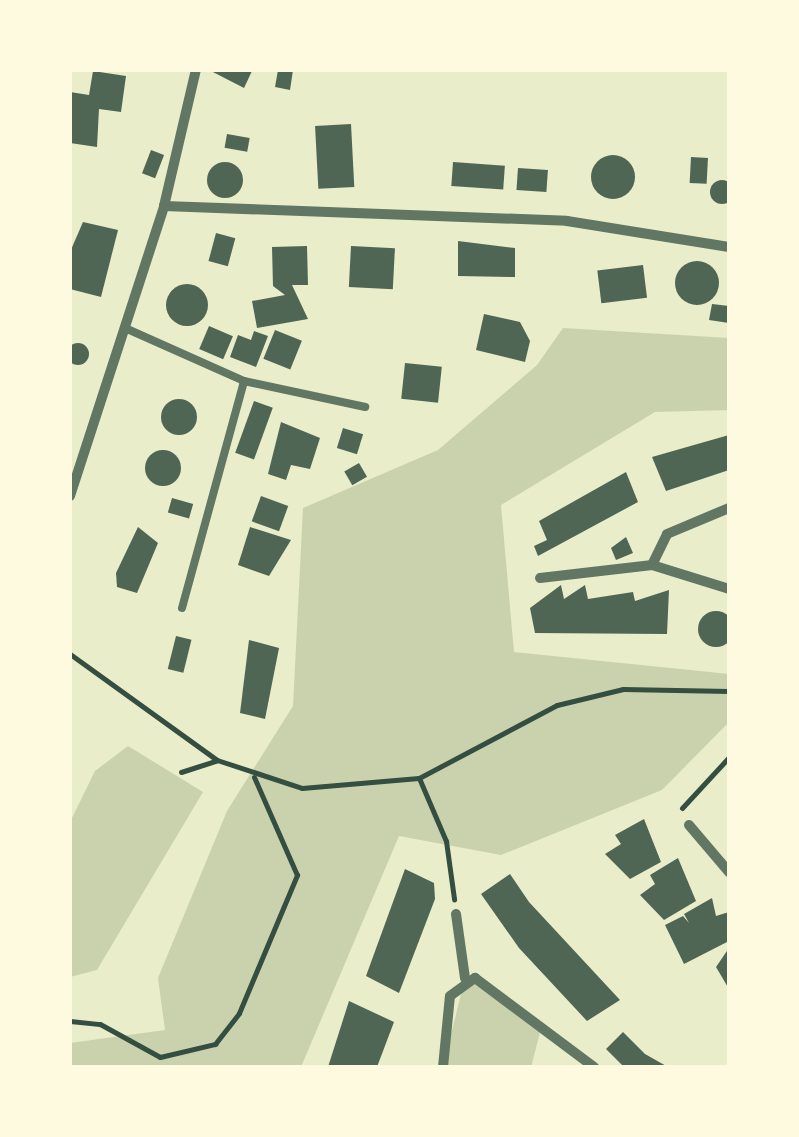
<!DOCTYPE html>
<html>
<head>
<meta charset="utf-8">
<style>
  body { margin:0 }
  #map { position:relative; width:799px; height:1137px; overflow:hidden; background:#e9edc9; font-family:"Roboto Condensed",sans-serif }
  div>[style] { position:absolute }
  .green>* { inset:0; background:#cad2ad }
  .building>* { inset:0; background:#4f6655; transform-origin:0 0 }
  .round { border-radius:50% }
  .path>* { height:5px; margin:-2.5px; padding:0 2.5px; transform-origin:2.5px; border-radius:2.5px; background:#344e41 }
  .service>* { height:8px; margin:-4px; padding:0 4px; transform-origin:4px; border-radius:4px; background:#617663 }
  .minor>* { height:10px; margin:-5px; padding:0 5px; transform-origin:5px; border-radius:5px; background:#617663 }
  span { translate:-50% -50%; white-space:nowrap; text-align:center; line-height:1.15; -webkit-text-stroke:8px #fefae0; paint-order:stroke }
  .frame { position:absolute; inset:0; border:72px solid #fefae0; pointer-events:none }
</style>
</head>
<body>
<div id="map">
  <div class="green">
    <div style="clip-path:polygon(563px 328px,729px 338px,729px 410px,655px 412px,501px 505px,514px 652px,729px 674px,729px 722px,662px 790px,501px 855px,399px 836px,301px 1067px,70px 1067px,70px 1043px,165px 1030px,158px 978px,227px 811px,293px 706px,303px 508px,438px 450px,537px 365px)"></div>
    <div style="clip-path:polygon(128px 746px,203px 792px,97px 970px,70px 977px,70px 822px,95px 771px)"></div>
    <div style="clip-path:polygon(465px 978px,542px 1025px,531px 1067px,443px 1067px)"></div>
  </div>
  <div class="building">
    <div style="clip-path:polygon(209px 70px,248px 70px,252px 71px,244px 88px)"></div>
    <div style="clip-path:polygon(278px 70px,293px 70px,290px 90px,275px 87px)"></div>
    <div style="clip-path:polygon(93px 71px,126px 76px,121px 112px,99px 109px,97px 147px,70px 143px,70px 92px,89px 95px)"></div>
    <div style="left:351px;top:124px;width:63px;height:36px;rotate:87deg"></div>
    <div style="left:227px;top:134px;width:23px;height:14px;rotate:10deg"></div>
    <div style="left:151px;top:150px;width:14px;height:25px;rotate:21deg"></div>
    <div class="round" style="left:591px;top:155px;width:44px;height:44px"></div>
    <div style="left:691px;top:157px;width:17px;height:26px;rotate:3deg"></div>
    <div class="round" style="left:207px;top:162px;width:36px;height:36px"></div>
    <div style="left:453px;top:162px;width:52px;height:24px;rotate:4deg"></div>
    <div style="left:518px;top:168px;width:30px;height:22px;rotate:4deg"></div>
    <div class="round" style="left:710px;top:180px;width:24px;height:24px"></div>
    <div style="clip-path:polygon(83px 222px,118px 230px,101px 297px,70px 289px,70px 252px)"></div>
    <div style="left:216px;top:233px;width:20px;height:29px;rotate:15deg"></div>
    <div style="clip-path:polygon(458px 241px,515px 248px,515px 277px,458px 276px)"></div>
    <div style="clip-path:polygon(307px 246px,308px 285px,292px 285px,308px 319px,257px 328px,252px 301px,285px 295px,273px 286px,272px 247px)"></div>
    <div style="left:351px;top:246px;width:44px;height:41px;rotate:3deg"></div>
    <div class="round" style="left:675px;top:261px;width:44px;height:44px"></div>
    <div style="left:643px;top:265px;width:33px;height:46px;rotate:83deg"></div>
    <div class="round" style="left:166px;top:284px;width:42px;height:42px"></div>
    <div style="clip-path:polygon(712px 304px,729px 306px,729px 323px,709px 320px)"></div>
    <div style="clip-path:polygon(484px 314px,520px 322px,530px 341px,525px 362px,476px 350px)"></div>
    <div style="left:209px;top:326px;width:26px;height:25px;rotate:23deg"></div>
    <div style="left:275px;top:330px;width:29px;height:31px;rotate:22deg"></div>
    <div style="clip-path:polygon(254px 331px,268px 336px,256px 367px,230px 357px,238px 335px,251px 340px)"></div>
    <div class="round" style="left:67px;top:343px;width:22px;height:22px"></div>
    <div style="left:405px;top:363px;width:37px;height:36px;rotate:6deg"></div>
    <div class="round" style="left:161px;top:399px;width:36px;height:36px"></div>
    <div style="left:254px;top:401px;width:20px;height:55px;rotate:20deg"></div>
    <div style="clip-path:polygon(281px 422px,320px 438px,310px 469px,291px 465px,286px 480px,268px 474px)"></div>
    <div style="left:343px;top:428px;width:21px;height:21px;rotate:17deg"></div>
    <div style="clip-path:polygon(729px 435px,729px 470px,666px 491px,652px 457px)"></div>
    <div class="round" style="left:145px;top:450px;width:36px;height:36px"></div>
    <div style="left:359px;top:463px;width:16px;height:17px;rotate:60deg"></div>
    <div style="clip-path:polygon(626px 472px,638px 502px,538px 556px,534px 546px,547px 540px,539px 521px)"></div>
    <div style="left:261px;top:496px;width:29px;height:27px;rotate:20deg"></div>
    <div style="left:172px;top:498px;width:22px;height:15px;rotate:16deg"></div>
    <div style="clip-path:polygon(138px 527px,158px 543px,137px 593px,117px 587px,116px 573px)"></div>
    <div style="clip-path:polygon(250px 527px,291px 540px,269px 576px,238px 565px)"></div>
    <div style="clip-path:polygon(626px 537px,633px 553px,616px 560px,611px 548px)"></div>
    <div style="clip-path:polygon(561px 585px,564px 599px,585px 585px,588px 599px,633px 592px,635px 601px,669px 590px,667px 634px,535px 633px,530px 608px)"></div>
    <div class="round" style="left:698px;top:611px;width:36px;height:36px"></div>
    <div style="left:176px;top:636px;width:16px;height:34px;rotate:14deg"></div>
    <div style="clip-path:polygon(249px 640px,279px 648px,265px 719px,240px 713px)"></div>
    <div style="clip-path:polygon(644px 819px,661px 862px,630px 879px,605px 854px,621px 844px,615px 835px)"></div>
    <div style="clip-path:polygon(678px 858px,696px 901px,664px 920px,640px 895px,655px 884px,650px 875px)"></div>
    <div style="clip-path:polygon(405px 869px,434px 883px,435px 899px,399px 993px,366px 976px)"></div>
    <div style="clip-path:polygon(510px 874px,529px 902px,620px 1000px,587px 1021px,519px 948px,481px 894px)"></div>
    <div style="clip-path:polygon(712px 898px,716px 916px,729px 912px,729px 941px,684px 964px,665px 925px,683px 916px,689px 923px,684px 914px)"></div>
    <div style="clip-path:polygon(729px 948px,729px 989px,716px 967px)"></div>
    <div style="clip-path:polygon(349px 1001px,394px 1022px,377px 1067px,328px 1067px)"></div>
    <div style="clip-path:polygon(623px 1032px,645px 1054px,668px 1067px,624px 1067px,606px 1049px)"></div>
  </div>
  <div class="path">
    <div style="left:70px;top:654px;width:181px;rotate:35.8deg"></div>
    <div style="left:217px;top:760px;width:89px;rotate:18.2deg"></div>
    <div style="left:302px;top:788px;width:117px;rotate:-4.9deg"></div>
    <div style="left:419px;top:778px;width:156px;rotate:-27.9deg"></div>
    <div style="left:557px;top:705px;width:68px;rotate:-13.6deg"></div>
    <div style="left:623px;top:689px;width:106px;rotate:1.1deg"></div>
    <div style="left:181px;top:772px;width:38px;rotate:-18deg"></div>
    <div style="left:419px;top:778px;width:69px;rotate:66.8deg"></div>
    <div style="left:446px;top:841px;width:59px;rotate:82.1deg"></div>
    <div style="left:682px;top:808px;width:69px;rotate:-47.3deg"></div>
    <div style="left:70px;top:1021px;width:30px;rotate:6deg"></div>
    <div style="left:100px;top:1024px;width:68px;rotate:28.8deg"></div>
    <div style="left:160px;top:1057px;width:57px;rotate:-13.3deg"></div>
    <div style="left:215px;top:1044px;width:39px;rotate:-52deg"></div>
    <div style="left:239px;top:1013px;width:150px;rotate:-67.2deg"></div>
    <div style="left:297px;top:875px;width:107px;rotate:-113.7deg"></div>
  </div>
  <div class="service">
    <div style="left:125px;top:328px;width:130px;rotate:24deg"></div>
    <div style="left:244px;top:381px;width:124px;rotate:12.1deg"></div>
    <div style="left:182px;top:608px;width:235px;rotate:-74.7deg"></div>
  </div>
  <div class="minor">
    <div style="left:164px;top:206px;width:403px;rotate:2.1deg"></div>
    <div style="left:567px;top:221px;width:164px;rotate:9.1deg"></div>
    <div style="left:70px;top:496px;width:305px;rotate:-72deg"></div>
    <div style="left:164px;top:206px;width:140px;rotate:-76.8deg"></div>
    <div style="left:652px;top:565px;width:34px;rotate:-64deg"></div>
    <div style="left:667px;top:534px;width:67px;rotate:-22.8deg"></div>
    <div style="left:540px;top:578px;width:113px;rotate:-6.6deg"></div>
    <div style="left:652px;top:565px;width:81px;rotate:17.3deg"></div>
    <div style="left:689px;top:825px;width:62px;rotate:49.6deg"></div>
    <div style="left:456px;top:914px;width:65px;rotate:82deg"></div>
    <div style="left:443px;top:1067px;width:71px;rotate:-84.4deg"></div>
    <div style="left:450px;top:996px;width:31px;rotate:-36deg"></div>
    <div style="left:475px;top:978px;width:149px;rotate:36.8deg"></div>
  </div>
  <div class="frame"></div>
</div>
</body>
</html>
